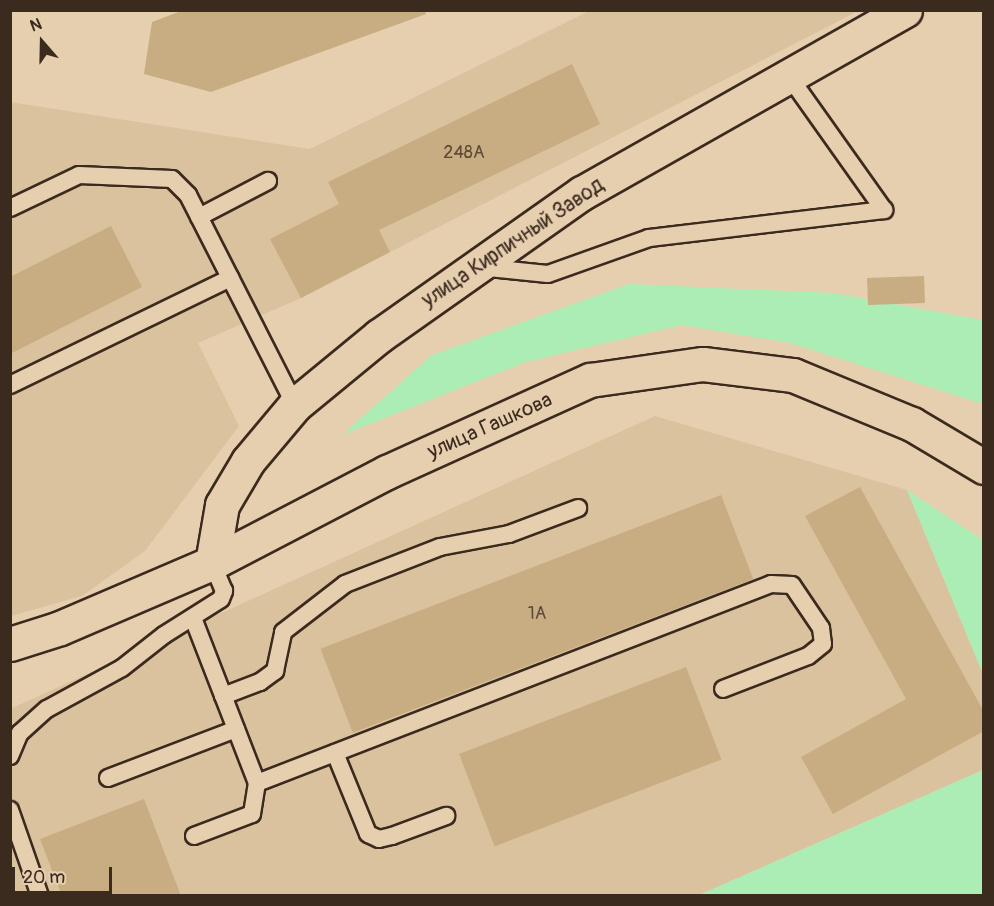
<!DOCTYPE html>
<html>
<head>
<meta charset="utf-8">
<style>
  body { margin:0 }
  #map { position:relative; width:994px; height:906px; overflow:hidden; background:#e6cfaf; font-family:Pangolin,sans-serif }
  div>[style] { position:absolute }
  .built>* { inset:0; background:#dac29e }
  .green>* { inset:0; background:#acedb6 }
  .building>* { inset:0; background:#c7ad81; transform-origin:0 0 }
  .roads { filter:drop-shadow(2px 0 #3b2a1e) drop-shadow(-2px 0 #3b2a1e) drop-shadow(0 2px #3b2a1e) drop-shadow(0 -2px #3b2a1e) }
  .lane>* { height:16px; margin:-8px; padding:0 8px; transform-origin:8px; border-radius:8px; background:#e6cfaf }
  .street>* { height:33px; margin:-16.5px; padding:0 16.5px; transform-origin:16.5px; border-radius:16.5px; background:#e6cfaf }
  .secondary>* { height:33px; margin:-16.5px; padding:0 16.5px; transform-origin:16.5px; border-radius:16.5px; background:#e6cfaf }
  span { translate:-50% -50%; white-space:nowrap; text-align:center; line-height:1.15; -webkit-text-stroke:4.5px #e6cfaf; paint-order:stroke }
  .number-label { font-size:18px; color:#5e4b37 }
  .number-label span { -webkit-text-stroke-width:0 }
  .street-label { font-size:21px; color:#3b2a1e }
  .frame { position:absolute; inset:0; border:12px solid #3b2a1e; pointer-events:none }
  .north { position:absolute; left:12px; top:12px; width:60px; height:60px; -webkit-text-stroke:4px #e6cfaf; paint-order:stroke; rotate:340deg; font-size:16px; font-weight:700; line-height:24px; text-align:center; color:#3b2a1e }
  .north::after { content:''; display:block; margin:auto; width:21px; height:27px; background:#3b2a1e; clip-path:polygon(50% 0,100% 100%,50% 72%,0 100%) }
  .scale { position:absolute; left:12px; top:867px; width:100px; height:27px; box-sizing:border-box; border:3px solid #3b2a1e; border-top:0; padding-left:8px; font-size:18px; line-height:21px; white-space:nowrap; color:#3b2a1e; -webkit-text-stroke:4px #e6cfaf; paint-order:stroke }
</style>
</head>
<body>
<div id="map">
  <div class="built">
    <div style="clip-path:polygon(589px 11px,858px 11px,301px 298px,198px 343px,239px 426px,145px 551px,82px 596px,11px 616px,10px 102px,310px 149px)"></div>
    <div style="clip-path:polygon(655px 416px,907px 490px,983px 674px,983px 770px,699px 895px,11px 895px,10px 709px)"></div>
  </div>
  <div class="green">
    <div style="clip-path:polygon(629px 284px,833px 293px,983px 320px,983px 404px,790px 343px,682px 325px,526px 362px,342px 435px,432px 355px)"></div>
    <div style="clip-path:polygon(907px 490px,983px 540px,983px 674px)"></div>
    <div style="clip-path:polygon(983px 770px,983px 895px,699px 895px)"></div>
  </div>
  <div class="building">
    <div style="clip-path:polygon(184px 10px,425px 10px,426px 14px,211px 92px,144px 74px,152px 22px)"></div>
    <div style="clip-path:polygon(572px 64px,600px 124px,379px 230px,390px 252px,301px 298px,270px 239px,339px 204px,328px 182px)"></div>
    <div style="clip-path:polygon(111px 226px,142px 287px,10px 354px,10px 277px)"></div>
    <div style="left:924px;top:276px;width:27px;height:57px;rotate:88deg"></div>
    <div style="clip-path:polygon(860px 487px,984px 712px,984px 731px,833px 814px,801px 757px,906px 699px,805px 516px)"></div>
    <div style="left:721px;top:495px;width:90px;height:429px;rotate:69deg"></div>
    <div style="left:686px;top:667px;width:99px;height:243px;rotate:69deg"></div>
    <div style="clip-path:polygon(144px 799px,181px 896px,62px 896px,40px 839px)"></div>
  </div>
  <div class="roads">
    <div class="lane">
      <div style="left:10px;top:208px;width:76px;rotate:-25.6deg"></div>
      <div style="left:79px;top:175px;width:93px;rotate:2.5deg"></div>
      <div style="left:172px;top:179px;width:23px;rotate:45deg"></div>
      <div style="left:188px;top:195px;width:236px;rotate:63deg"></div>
      <div style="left:199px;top:217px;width:78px;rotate:-27.6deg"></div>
      <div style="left:479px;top:267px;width:69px;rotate:5.8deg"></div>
      <div style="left:548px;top:274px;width:107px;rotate:-19.6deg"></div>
      <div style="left:649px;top:238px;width:237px;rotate:-6.8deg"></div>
      <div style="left:884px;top:210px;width:166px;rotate:-125.4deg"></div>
      <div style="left:10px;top:385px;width:245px;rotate:-25.9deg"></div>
      <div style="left:193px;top:618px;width:177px;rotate:68.8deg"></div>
      <div style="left:257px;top:783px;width:551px;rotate:-21.16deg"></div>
      <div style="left:771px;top:584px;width:21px;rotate:3deg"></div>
      <div style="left:792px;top:585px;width:52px;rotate:56deg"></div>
      <div style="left:821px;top:628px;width:16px;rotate:83deg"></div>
      <div style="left:823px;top:644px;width:19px;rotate:141deg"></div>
      <div style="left:808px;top:656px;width:91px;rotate:158.8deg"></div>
      <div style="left:223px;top:696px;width:40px;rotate:-21deg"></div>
      <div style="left:260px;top:682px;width:19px;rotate:-36deg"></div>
      <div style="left:275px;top:671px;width:40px;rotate:-78deg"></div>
      <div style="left:283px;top:632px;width:78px;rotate:-37.7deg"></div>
      <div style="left:345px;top:584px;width:102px;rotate:-21.3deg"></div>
      <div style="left:440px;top:547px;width:70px;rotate:-10.7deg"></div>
      <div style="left:509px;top:534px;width:74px;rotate:-20.6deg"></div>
      <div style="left:335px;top:753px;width:87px;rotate:67.8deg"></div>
      <div style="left:368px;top:834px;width:12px;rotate:24deg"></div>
      <div style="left:379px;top:839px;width:13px;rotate:-13deg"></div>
      <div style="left:392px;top:836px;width:58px;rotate:-20.3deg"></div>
      <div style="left:10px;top:756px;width:25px;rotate:-67deg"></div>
      <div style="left:20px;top:733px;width:36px;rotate:-42deg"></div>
      <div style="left:47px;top:709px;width:85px;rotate:-28.7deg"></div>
      <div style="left:122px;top:668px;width:53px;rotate:-38.2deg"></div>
      <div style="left:164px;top:635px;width:67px;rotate:-32.3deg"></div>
      <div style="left:221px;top:599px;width:9px;rotate:-69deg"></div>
      <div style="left:224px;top:591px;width:30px;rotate:-113deg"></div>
      <div style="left:108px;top:778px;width:137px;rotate:-20.9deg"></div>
      <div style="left:10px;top:810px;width:91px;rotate:70.8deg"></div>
      <div style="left:194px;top:836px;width:62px;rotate:-20.8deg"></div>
      <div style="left:252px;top:814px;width:31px;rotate:-81deg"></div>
    </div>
    <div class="street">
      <div style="left:212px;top:563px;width:59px;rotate:-80.2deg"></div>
      <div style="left:222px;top:505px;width:51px;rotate:-59.4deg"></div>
      <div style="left:248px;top:461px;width:73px;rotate:-50deg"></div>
      <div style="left:295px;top:405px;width:109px;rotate:-39.4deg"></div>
      <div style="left:379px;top:336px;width:248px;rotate:-35.2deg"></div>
      <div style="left:582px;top:193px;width:371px;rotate:-29.5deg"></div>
    </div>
    <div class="secondary">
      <div style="left:10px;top:644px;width:52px;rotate:-17.7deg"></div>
      <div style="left:60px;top:628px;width:165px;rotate:-23.2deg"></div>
      <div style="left:212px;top:563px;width:197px;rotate:-27.5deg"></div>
      <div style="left:387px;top:472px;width:223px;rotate:-24.4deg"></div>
      <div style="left:590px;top:380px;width:114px;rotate:-8.1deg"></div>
      <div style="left:703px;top:364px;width:91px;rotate:7deg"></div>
      <div style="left:793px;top:375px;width:129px;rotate:22.4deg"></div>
      <div style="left:912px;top:424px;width:84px;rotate:30.8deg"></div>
    </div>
  </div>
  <div class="number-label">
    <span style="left:464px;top:153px">248А</span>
    <span style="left:537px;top:614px">1А</span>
  </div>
  <div class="street-label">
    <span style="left:513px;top:243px;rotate:-34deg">улица Кирпичный Завод</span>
    <span style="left:490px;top:426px;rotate:-24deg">улица Гашкова</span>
  </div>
  <div class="frame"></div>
  <div class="north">N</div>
  <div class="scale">20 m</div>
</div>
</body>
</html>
